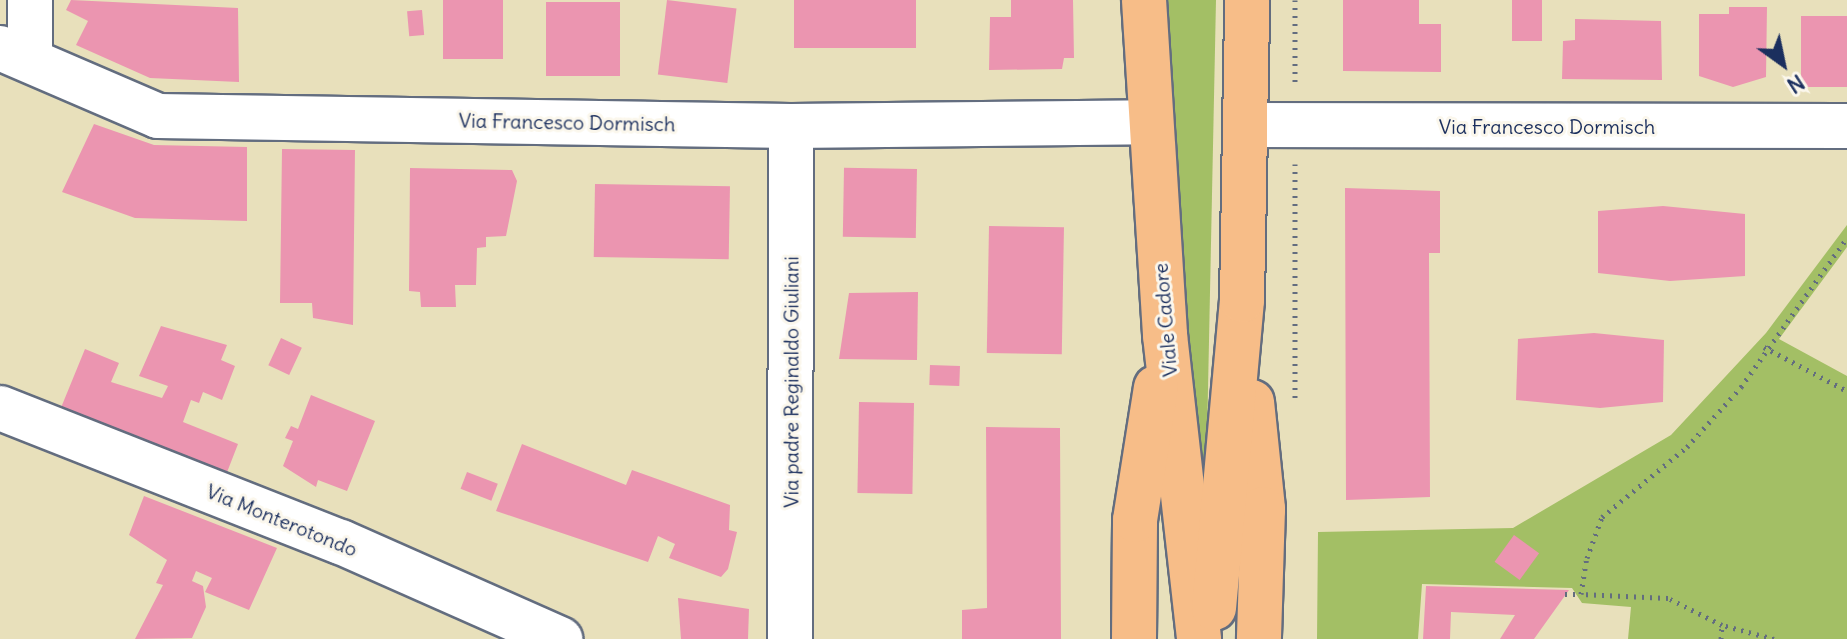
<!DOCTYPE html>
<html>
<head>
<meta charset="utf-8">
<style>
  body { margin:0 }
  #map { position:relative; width:1847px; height:639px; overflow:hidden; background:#e8e0bb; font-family:Delius,sans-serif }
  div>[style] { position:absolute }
  .green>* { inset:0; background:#a3bf65 }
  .building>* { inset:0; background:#eb95b0; transform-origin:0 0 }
  .path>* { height:5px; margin-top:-2.5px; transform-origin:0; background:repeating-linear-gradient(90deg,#636d7f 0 2px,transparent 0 8px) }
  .roads { filter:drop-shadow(2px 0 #636d7f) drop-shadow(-2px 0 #636d7f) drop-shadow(0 2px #636d7f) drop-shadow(0 -2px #636d7f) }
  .minor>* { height:44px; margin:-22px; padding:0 22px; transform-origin:22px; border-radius:22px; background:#fff }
  .major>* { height:44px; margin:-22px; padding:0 22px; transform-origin:22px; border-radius:22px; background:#f7bd88 }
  span { translate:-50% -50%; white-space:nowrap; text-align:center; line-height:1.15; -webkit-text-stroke:6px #fbf7ec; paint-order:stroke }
  .street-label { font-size:20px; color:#1b2f5e }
  .north { position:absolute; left:1743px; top:24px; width:80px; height:80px; -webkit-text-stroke:6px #fbf7ec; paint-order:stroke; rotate:147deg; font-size:22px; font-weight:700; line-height:32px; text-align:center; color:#1b2f5e }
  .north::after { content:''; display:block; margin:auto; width:28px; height:36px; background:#1b2f5e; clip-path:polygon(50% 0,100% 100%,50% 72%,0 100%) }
</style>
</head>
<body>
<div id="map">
  <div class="green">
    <div style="clip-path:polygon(1168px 0,1216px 0,1205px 536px,1174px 205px)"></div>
    <div style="clip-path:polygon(1847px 225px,1847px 247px,1779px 339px,1847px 376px,1847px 639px,1628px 639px,1631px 607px,1582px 603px,1572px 588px,1422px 584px,1418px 639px,1317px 639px,1318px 532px,1513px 528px,1530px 518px,1671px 435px,1766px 333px)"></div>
  </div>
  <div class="building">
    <div style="clip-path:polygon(71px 0,238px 8px,239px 82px,150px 78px,76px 45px,88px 21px,66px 10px)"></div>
    <div style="left:443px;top:0;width:60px;height:59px"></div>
    <div style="left:667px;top:0;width:70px;height:75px;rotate:7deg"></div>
    <div style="left:794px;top:0;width:122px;height:48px"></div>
    <div style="clip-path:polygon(1011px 0,1073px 0,1074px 58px,1064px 58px,1062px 69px,989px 70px,990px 17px,1011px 17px)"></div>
    <div style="clip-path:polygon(1343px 0,1419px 0,1419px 24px,1441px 24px,1441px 72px,1343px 71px)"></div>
    <div style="left:1512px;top:0;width:30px;height:41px"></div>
    <div style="left:546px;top:2px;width:74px;height:74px"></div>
    <div style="clip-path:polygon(1729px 7px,1767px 7px,1766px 77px,1733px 87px,1699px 76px,1699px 14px,1729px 14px)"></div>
    <div style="left:422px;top:10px;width:25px;height:15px;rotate:85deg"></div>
    <div style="left:1801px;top:16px;width:46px;height:71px"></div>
    <div style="clip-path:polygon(1575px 19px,1661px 21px,1662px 80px,1562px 79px,1563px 41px,1575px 40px)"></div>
    <div style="clip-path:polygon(94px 124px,154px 145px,247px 147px,247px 221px,135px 218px,62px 192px)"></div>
    <div style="clip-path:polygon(282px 149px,355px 150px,353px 325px,313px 318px,312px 303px,280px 303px)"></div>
    <div style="clip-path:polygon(410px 168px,512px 170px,517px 181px,506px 236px,486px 237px,486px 247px,477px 248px,476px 285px,455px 285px,456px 307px,421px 307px,420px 292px,409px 291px)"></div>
    <div style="left:917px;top:169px;width:69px;height:73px;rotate:91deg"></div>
    <div style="left:595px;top:184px;width:135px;height:73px;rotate:1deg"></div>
    <div style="clip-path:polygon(1345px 188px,1440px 191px,1440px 253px,1429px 253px,1430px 497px,1346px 500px)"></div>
    <div style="clip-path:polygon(1663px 206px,1745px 214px,1745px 276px,1670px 281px,1598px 273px,1598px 211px)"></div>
    <div style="left:989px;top:226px;width:75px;height:127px;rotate:1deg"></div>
    <div style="clip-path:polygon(918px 292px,917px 360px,839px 359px,849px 293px)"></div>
    <div style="clip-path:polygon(161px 326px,227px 345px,221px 360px,235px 366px,222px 400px,203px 392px,199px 403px,191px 400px,183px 422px,238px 444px,224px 480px,58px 415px,85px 349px,119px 363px,111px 382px,162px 398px,168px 386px,139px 376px)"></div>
    <div style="clip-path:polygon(1594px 333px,1664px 340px,1663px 402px,1600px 408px,1516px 400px,1518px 339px)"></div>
    <div style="left:281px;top:338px;width:23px;height:30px;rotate:25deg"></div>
    <div style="left:930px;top:365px;width:30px;height:20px;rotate:2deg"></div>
    <div style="clip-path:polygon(311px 395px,375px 421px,347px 491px,318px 480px,316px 487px,283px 466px,293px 441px,285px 438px,291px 426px,298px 429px)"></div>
    <div style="left:914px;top:403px;width:91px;height:55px;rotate:91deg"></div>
    <div style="clip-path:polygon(986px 427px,1060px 428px,1061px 639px,962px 639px,962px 610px,987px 608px)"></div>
    <div style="clip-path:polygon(522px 444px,626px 485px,632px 470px,730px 505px,729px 530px,737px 532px,728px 569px,721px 577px,669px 558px,675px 544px,658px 536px,648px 562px,496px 511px)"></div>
    <div style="left:467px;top:472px;width:33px;height:18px;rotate:21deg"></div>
    <div style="clip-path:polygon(144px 496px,277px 548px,249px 610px,205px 592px,212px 578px,196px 571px,192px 581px,203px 586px,206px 607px,192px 638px,135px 639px,163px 585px,156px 583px,167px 560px,129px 535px)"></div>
    <div style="left:1514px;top:535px;width:31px;height:33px;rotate:36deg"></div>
    <div style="clip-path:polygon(1426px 586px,1569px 590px,1534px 639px,1500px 639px,1515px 615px,1451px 612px,1450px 639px,1423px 639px)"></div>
    <div style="clip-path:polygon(678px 598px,749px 609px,748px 639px,681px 639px)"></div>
  </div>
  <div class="path">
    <div style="left:1295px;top:0;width:86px;rotate:90deg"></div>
    <div style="left:1295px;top:164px;width:238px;rotate:90deg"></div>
    <div style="left:1764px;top:347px;width:94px;rotate:27.9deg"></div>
    <div style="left:1565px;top:594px;width:16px"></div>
    <div style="left:1721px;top:639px;width:14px;rotate:-86deg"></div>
    <div style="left:1774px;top:639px;width:54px;rotate:-164.9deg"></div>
    <div style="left:1722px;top:625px;width:60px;rotate:-153.4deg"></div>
    <div style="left:1668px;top:598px;width:87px;rotate:-177.4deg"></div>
    <div style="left:1581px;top:594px;width:36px;rotate:-81deg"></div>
    <div style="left:1587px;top:558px;width:44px;rotate:-69.9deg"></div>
    <div style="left:1602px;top:517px;width:110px;rotate:-39.5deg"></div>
    <div style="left:1687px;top:447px;width:81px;rotate:-48deg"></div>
    <div style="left:1741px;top:387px;width:183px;rotate:-54.6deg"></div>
  </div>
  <div class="roads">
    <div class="minor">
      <div style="left:0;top:48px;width:172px;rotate:23.3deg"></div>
      <div style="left:158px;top:116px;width:633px;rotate:0.91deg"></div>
      <div style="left:791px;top:126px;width:358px;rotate:-0.6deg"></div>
      <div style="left:30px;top:60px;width:60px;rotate:-90deg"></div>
      <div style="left:1246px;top:125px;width:601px;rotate:0.1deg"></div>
      <div style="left:0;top:408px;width:366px;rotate:21.5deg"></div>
      <div style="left:341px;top:542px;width:240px;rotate:23.9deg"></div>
      <div style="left:790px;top:639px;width:513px;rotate:-89.89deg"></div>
    </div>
    <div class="major">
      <div style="left:1144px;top:0;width:336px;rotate:86.4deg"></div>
      <div style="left:1165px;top:335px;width:306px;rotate:83.6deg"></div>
      <div style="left:1252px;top:402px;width:108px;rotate:84.1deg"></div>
      <div style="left:1263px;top:509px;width:130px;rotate:91.8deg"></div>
      <div style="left:1214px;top:608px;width:309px;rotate:-84.8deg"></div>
      <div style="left:1242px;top:300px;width:300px;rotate:-89deg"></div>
      <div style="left:1134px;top:639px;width:119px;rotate:-89.5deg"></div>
      <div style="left:1135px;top:520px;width:134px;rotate:-81deg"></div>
    </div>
  </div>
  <div class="street-label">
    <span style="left:567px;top:122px;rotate:1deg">Via Francesco Dormisch</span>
    <span style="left:1547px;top:126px">Via Francesco Dormisch</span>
    <span style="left:1165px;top:320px;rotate:-95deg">Viale Cadore</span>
    <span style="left:791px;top:382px;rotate:-90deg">Via padre Reginaldo Giuliani</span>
    <span style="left:282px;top:520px;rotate:22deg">Via Monterotondo</span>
  </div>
  <div class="north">N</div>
</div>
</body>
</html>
